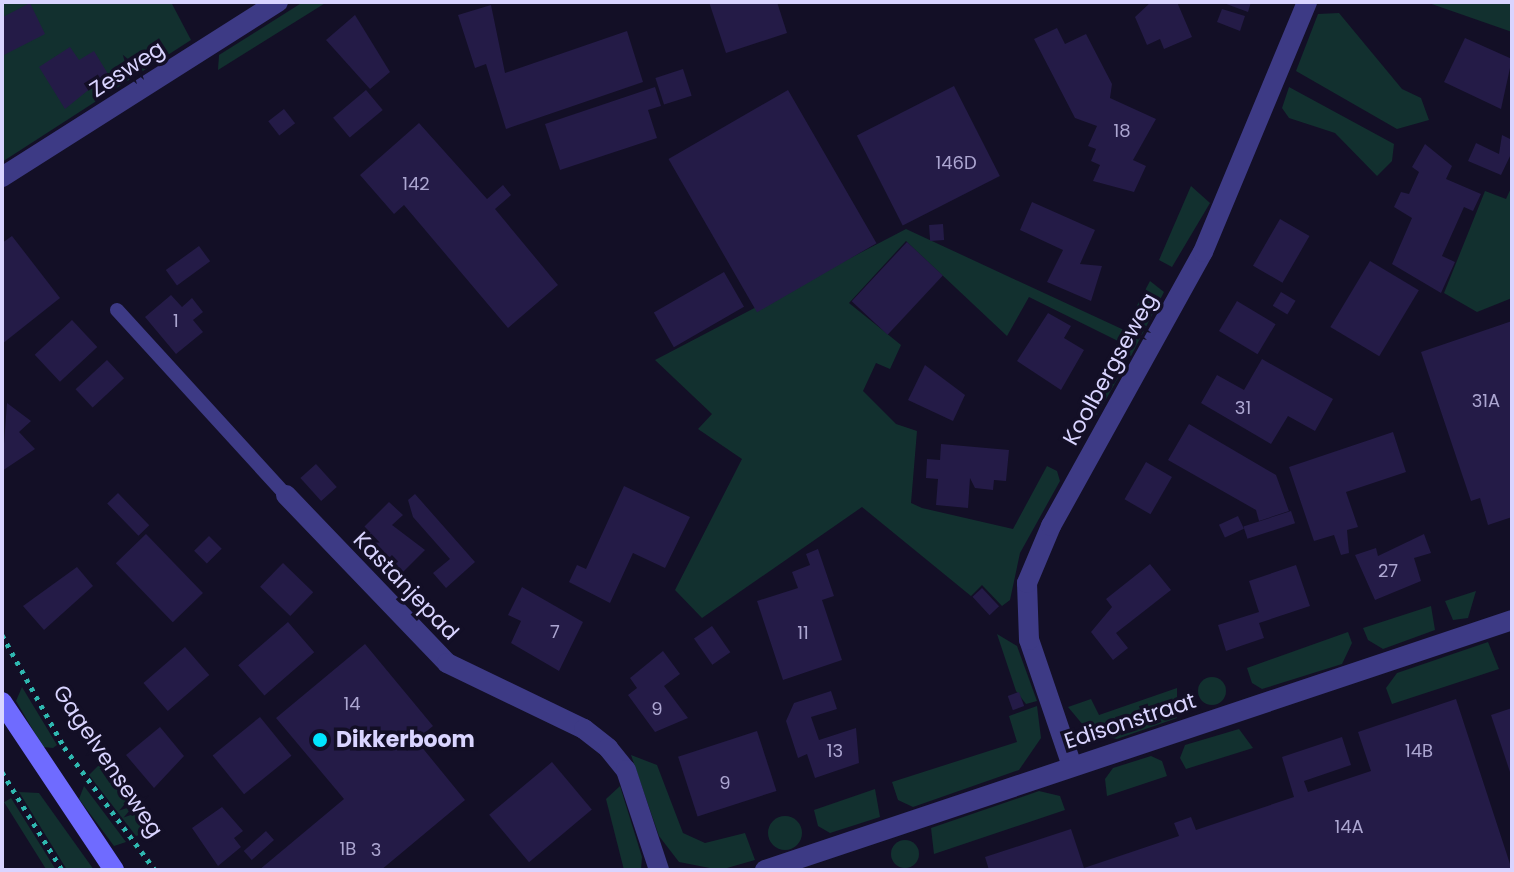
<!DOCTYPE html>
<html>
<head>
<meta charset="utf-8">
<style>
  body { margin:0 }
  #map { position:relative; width:1514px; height:872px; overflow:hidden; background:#130f26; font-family:Poppins,sans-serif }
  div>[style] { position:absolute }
  .green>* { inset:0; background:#12302f; transform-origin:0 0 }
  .round { border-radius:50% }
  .building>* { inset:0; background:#241b47; transform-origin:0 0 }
  .path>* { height:5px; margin-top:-2.5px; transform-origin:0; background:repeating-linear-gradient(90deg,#2fb8b0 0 4px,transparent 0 10px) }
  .service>* { height:14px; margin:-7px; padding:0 7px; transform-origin:7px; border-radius:7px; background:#3d3a85 }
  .minor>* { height:20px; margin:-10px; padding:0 10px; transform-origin:10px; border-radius:10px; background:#3d3a85 }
  .tertiary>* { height:20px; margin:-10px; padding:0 10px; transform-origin:10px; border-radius:10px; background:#3d3a85 }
  .secondary>* { height:20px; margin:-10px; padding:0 10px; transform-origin:10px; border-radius:10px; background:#6f6bff }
  .dots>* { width:22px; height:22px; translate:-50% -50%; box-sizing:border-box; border:4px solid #130f26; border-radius:50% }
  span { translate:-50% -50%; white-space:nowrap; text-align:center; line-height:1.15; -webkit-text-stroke:7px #130f26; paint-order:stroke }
  .number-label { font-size:18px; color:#aca6d1 }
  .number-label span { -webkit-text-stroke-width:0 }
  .street-label { font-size:22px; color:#d9d4ff }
  .poi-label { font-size:22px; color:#d9d4ff; font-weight:700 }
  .left { translate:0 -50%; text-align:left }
  .frame { position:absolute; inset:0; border:4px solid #d9d4ff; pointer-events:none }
</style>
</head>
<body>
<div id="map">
  <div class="green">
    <div style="clip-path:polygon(2px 2px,171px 2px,191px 40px,2px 162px)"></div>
    <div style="clip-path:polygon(303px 2px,327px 2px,218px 70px,219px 55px)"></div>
    <div style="clip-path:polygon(1426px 2px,1512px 2px,1512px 32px)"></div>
    <div style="clip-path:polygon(1339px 13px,1402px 89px,1421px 98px,1429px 120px,1397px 129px,1296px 71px,1318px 14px)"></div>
    <div style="clip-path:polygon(1289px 87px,1394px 144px,1392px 161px,1377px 176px,1335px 133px,1289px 118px,1282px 108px)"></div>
    <div style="clip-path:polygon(1191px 186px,1210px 203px,1172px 267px,1159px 260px)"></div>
    <div style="clip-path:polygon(1512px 186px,1512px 298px,1477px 312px,1444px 293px,1485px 191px,1506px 199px)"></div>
    <div style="clip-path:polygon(906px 229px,1124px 330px,1150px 281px,1164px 292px,1131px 356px,1115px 348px,1118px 341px,1029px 297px,1007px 336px,906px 241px,849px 303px,901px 345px,890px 369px,876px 363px,863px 391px,896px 424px,917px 431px,911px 503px,922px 508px,1013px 529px,1047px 466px,1057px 471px,1060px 481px,1020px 553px,1010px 600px,1002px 606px,982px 585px,971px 596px,862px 507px,702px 618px,675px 590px,742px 459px,698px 429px,712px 414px,655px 360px)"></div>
    <div style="clip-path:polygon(1106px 364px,1122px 371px,1097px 415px,1080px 412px)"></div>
    <div style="clip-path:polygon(1476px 591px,1468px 618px,1453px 620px,1445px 601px)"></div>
    <div style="clip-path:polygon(1431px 606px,1435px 630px,1383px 649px,1368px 640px,1363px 628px)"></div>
    <div style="clip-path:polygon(1348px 632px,1352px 643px,1342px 664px,1262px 689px,1252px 683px,1247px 668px)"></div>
    <div style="clip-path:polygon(997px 634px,1017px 646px,1037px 701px,1026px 704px,1016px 691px)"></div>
    <div style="clip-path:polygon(1488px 642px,1499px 669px,1392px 704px,1386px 688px,1397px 673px)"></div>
    <div class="round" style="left:1198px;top:677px;width:28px;height:28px"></div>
    <div style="clip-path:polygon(22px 687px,57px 745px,53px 748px,43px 747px,16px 701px)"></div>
    <div style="clip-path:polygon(1177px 688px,1177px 718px,1117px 739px,1089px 732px,1068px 707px,1091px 699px,1099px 715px)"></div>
    <div style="clip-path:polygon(1037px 706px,1041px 738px,1019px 770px,913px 807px,898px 800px,892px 782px,1017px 742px,1009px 716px)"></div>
    <div style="clip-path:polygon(1239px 729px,1253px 748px,1186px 769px,1180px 758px,1185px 745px)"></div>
    <div style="clip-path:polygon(631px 755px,657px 765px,683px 833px,705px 843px,745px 833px,755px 860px,720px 870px,679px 862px,659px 836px)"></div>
    <div style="clip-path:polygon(1151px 756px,1162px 761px,1167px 776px,1107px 796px,1105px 779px,1113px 768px)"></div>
    <div style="clip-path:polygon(100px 764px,152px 827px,146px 833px,136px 836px,89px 775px)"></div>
    <div style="clip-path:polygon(84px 786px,126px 842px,114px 846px,79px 799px)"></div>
    <div style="clip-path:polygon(620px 786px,642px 857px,641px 870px,624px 870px,606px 799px)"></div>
    <div style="clip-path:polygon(875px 789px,880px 817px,830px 833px,818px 826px,814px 810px)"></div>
    <div style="clip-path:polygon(1039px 791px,1060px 796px,1065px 810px,934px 854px,931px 828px)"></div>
    <div style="clip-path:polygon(19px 792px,39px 793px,94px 870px,67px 870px)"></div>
    <div style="left:11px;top:798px;width:85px;height:8px;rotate:58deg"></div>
    <div class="round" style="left:768px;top:816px;width:34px;height:34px"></div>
    <div class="round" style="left:891px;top:840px;width:28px;height:28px"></div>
  </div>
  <div class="building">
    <div style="clip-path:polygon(709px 2px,777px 2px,787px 33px,726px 53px)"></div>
    <div style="clip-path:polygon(1151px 2px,1177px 2px,1192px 37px,1164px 49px,1160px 39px,1147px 45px,1135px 17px)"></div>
    <div style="clip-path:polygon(1221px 2px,1251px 2px,1248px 12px)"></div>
    <div style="clip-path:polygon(30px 3px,45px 34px,2px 56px,3px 17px)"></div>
    <div style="clip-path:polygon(491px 5px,505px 73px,627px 31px,643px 82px,506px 129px,486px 64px,475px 68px,458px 15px)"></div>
    <div style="clip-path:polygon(1222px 9px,1245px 16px,1240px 31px,1217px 22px)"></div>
    <div style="clip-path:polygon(355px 15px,390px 72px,370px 89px,326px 40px)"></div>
    <div style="clip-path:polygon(1057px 28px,1065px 44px,1086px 34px,1112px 84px,1110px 98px,1156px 119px,1133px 160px,1146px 166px,1134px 192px,1093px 181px,1100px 165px,1091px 161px,1096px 149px,1088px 146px,1097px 126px,1075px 118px,1034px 39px)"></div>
    <div style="clip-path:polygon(1465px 38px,1512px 59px,1501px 109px,1444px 82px)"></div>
    <div style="clip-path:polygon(70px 47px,79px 60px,94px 51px,108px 74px,65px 109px,39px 67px)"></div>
    <div style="left:683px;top:69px;width:28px;height:29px;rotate:72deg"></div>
    <div style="left:954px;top:86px;width:101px;height:109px;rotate:63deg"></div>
    <div style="clip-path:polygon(655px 87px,661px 106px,648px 110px,657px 138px,560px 170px,545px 124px)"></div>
    <div style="left:366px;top:90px;width:26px;height:43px;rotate:50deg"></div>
    <div style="left:788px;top:90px;width:177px;height:138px;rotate:60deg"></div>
    <div style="left:284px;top:109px;width:18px;height:20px;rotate:52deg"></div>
    <div style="clip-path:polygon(419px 123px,487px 199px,503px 185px,511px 195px,495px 209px,558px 285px,508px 328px,404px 205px,394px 214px,360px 175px)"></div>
    <div style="clip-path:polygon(1502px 135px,1512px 140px,1512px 152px,1501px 175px,1468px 161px,1476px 143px,1499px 154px)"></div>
    <div style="clip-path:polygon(1425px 144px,1452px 166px,1446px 179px,1481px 194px,1473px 211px,1464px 207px,1442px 256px,1455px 262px,1441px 293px,1392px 264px,1412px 218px,1394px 207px,1401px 192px,1409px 194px,1419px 172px,1412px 167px)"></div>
    <div style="clip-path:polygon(1032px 202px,1095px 230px,1080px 264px,1102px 266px,1091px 301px,1047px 282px,1063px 250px,1020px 230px)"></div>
    <div style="left:1280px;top:219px;width:34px;height:54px;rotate:30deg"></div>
    <div style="left:943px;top:224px;width:16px;height:14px;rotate:86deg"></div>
    <div style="clip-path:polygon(12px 236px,60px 298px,2px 344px,2px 243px)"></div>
    <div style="left:907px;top:242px;width:49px;height:81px;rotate:43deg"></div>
    <div style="left:199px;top:246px;width:19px;height:41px;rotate:54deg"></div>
    <div style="left:1370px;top:261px;width:57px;height:77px;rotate:31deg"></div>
    <div style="left:724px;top:272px;width:40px;height:81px;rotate:60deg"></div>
    <div style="left:1281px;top:292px;width:17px;height:16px;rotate:31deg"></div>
    <div style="clip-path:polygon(171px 295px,182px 307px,192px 298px,203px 312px,193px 320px,203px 332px,176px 354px,145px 317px)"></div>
    <div style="left:1237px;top:301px;width:45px;height:35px;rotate:31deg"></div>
    <div style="clip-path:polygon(1048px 313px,1071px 326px,1064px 338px,1084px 350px,1061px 390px,1017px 361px)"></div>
    <div style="left:72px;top:320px;width:37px;height:51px;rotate:47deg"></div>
    <div style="clip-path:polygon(1512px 321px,1512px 517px,1488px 525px,1480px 498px,1471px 501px,1421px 352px)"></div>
    <div style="clip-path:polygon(1262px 359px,1333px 399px,1315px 431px,1288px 416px,1271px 444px,1201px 403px,1217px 375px,1244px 390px)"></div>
    <div style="left:107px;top:360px;width:25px;height:43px;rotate:47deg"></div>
    <div style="clip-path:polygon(925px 365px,965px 395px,953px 421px,908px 400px)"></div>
    <div style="clip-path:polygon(7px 403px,31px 421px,19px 432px,35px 449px,2px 471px)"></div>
    <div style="clip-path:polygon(1189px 424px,1276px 475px,1289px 511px,1259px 521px,1256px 510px,1168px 460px)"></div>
    <div style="clip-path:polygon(1393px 432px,1406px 472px,1346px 492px,1358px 527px,1347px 530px,1349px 553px,1341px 555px,1334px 535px,1314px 541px,1289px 467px)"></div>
    <div style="clip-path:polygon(941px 444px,1009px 450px,1006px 481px,994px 480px,993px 490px,975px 488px,970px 478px,968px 508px,936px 505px,938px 479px,926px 478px,927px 459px,940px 460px)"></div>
    <div style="left:1146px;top:462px;width:30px;height:43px;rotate:30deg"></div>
    <div style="left:316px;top:464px;width:31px;height:21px;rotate:48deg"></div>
    <div style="clip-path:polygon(624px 486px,690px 517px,665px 568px,633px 553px,610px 603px,569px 582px,577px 565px,586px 569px)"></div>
    <div style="left:118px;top:493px;width:45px;height:15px;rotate:46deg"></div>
    <div style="clip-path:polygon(415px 494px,475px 562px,446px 588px,433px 573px,450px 559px,413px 517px,408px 500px)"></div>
    <div style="clip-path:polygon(389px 502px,403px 515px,392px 525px,425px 550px,398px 577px,356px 535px)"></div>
    <div style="left:1291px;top:511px;width:13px;height:50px;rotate:72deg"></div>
    <div style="left:1238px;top:516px;width:14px;height:21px;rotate:65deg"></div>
    <div style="left:146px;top:534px;width:82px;height:42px;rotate:46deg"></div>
    <div style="clip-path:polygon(1424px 534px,1431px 553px,1414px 558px,1421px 581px,1375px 600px,1355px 555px,1376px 548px,1378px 556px)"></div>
    <div style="left:209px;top:536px;width:18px;height:21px;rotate:45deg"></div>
    <div style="clip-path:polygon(818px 549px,834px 596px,822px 600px,842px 660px,783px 680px,757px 601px,798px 588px,792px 572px,810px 565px,806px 554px)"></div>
    <div style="left:283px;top:563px;width:42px;height:33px;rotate:44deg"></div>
    <div style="clip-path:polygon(1150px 564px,1171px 590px,1116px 633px,1128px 648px,1113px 660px,1091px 632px,1112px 607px,1106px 599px)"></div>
    <div style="clip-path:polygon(1296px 565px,1310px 606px,1259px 623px,1264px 638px,1226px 651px,1218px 625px,1259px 612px,1249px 581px)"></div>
    <div style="clip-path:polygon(77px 567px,93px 586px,44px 630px,23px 606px)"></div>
    <div style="clip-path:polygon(522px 587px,583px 622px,559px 671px,511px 643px,521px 621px,508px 615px)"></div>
    <div style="left:982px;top:588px;width:25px;height:13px;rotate:47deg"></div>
    <div style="left:288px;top:622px;width:40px;height:66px;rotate:49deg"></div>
    <div style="left:712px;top:626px;width:32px;height:22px;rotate:55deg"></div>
    <div style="clip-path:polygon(365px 644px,433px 726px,416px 740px,465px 800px,381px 870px,259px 870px,344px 799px,276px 718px)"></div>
    <div style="left:185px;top:647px;width:37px;height:55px;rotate:49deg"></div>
    <div style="clip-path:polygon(663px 651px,680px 674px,664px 686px,688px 718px,655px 732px,628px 695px,637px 688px,630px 678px)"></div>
    <div style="clip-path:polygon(831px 691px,837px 709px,811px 717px,819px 740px,856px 728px,859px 763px,815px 778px,807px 754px,798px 758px,786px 721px,794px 703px)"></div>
    <div style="left:1019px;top:692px;width:15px;height:12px;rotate:70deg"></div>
    <div style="clip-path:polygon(1456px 699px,1512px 870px,989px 870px,985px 857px,1071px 829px,1084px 868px,1179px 836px,1174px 823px,1191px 817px,1196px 830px,1294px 797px,1282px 757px,1342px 737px,1351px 765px,1304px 781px,1308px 792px,1371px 771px,1358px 732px)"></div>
    <div style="clip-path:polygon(1512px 708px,1512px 775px,1511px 775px,1491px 715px)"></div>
    <div style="left:260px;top:717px;width:50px;height:61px;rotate:51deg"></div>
    <div style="clip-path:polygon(160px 727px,184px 756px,154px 788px,126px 755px)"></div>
    <div style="left:757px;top:731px;width:63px;height:83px;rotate:72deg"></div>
    <div style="left:552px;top:762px;width:62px;height:82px;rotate:50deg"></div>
    <div style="clip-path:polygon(222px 807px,243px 831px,234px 838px,241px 847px,218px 866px,192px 828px)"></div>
    <div style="left:266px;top:831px;width:12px;height:30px;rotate:48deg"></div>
  </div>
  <div class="path">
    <div style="left:2px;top:635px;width:128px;rotate:61deg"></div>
    <div style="left:64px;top:747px;width:153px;rotate:53.5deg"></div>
    <div style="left:2px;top:772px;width:115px;rotate:58.5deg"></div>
  </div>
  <div class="service">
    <div style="left:117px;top:310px;width:251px;rotate:47.6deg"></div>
  </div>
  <div class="minor">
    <div style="left:2px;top:177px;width:327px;rotate:-32.4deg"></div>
    <div style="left:286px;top:495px;width:233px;rotate:46.2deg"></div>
    <div style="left:447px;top:663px;width:152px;rotate:25.7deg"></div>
    <div style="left:584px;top:729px;width:31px;rotate:38deg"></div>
    <div style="left:608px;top:748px;width:28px;rotate:51deg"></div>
    <div style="left:626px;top:770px;width:105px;rotate:71.7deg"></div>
    <div style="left:1072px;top:766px;width:133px;rotate:-108.8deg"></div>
    <div style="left:1029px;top:640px;width:57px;rotate:-92deg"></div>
    <div style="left:1027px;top:583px;width:62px;rotate:-67.2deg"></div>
    <div style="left:1051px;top:526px;width:313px;rotate:-61deg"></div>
    <div style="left:1203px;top:252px;width:271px;rotate:-67.4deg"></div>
  </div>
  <div class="tertiary">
    <div style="left:765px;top:870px;width:788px;rotate:-18.5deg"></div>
  </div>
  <div class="secondary">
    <div style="left:2px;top:702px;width:202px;rotate:56.3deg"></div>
  </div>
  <div class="dots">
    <div style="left:320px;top:740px;background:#00e5ff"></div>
  </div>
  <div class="number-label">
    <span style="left:1122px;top:131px">18</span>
    <span style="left:956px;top:163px">146D</span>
    <span style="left:416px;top:184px">142</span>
    <span style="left:176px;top:321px">1</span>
    <span style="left:1486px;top:401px">31A</span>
    <span style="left:1243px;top:408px">31</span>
    <span style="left:1388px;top:571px">27</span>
    <span style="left:555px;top:632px">7</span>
    <span style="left:803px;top:633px">11</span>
    <span style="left:352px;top:704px">14</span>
    <span style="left:657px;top:709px">9</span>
    <span style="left:835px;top:751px">13</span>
    <span style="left:1419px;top:751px">14B</span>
    <span style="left:725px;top:783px">9</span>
    <span style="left:1349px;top:827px">14A</span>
    <span style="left:348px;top:849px">1B</span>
    <span style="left:376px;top:850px">3</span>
  </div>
  <div class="street-label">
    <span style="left:127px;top:69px;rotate:-33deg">Zesweg</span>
    <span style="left:1110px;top:369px;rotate:-61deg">Koolbergseweg</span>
    <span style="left:406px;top:586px;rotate:46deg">Kastanjepad</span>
    <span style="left:1130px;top:721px;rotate:-18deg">Edisonstraat</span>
    <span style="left:108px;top:761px;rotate:56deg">Gagelvenseweg</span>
  </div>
  <div class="poi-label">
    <span class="left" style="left:336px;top:740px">Dikkerboom</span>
  </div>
  <div class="frame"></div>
</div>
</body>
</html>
